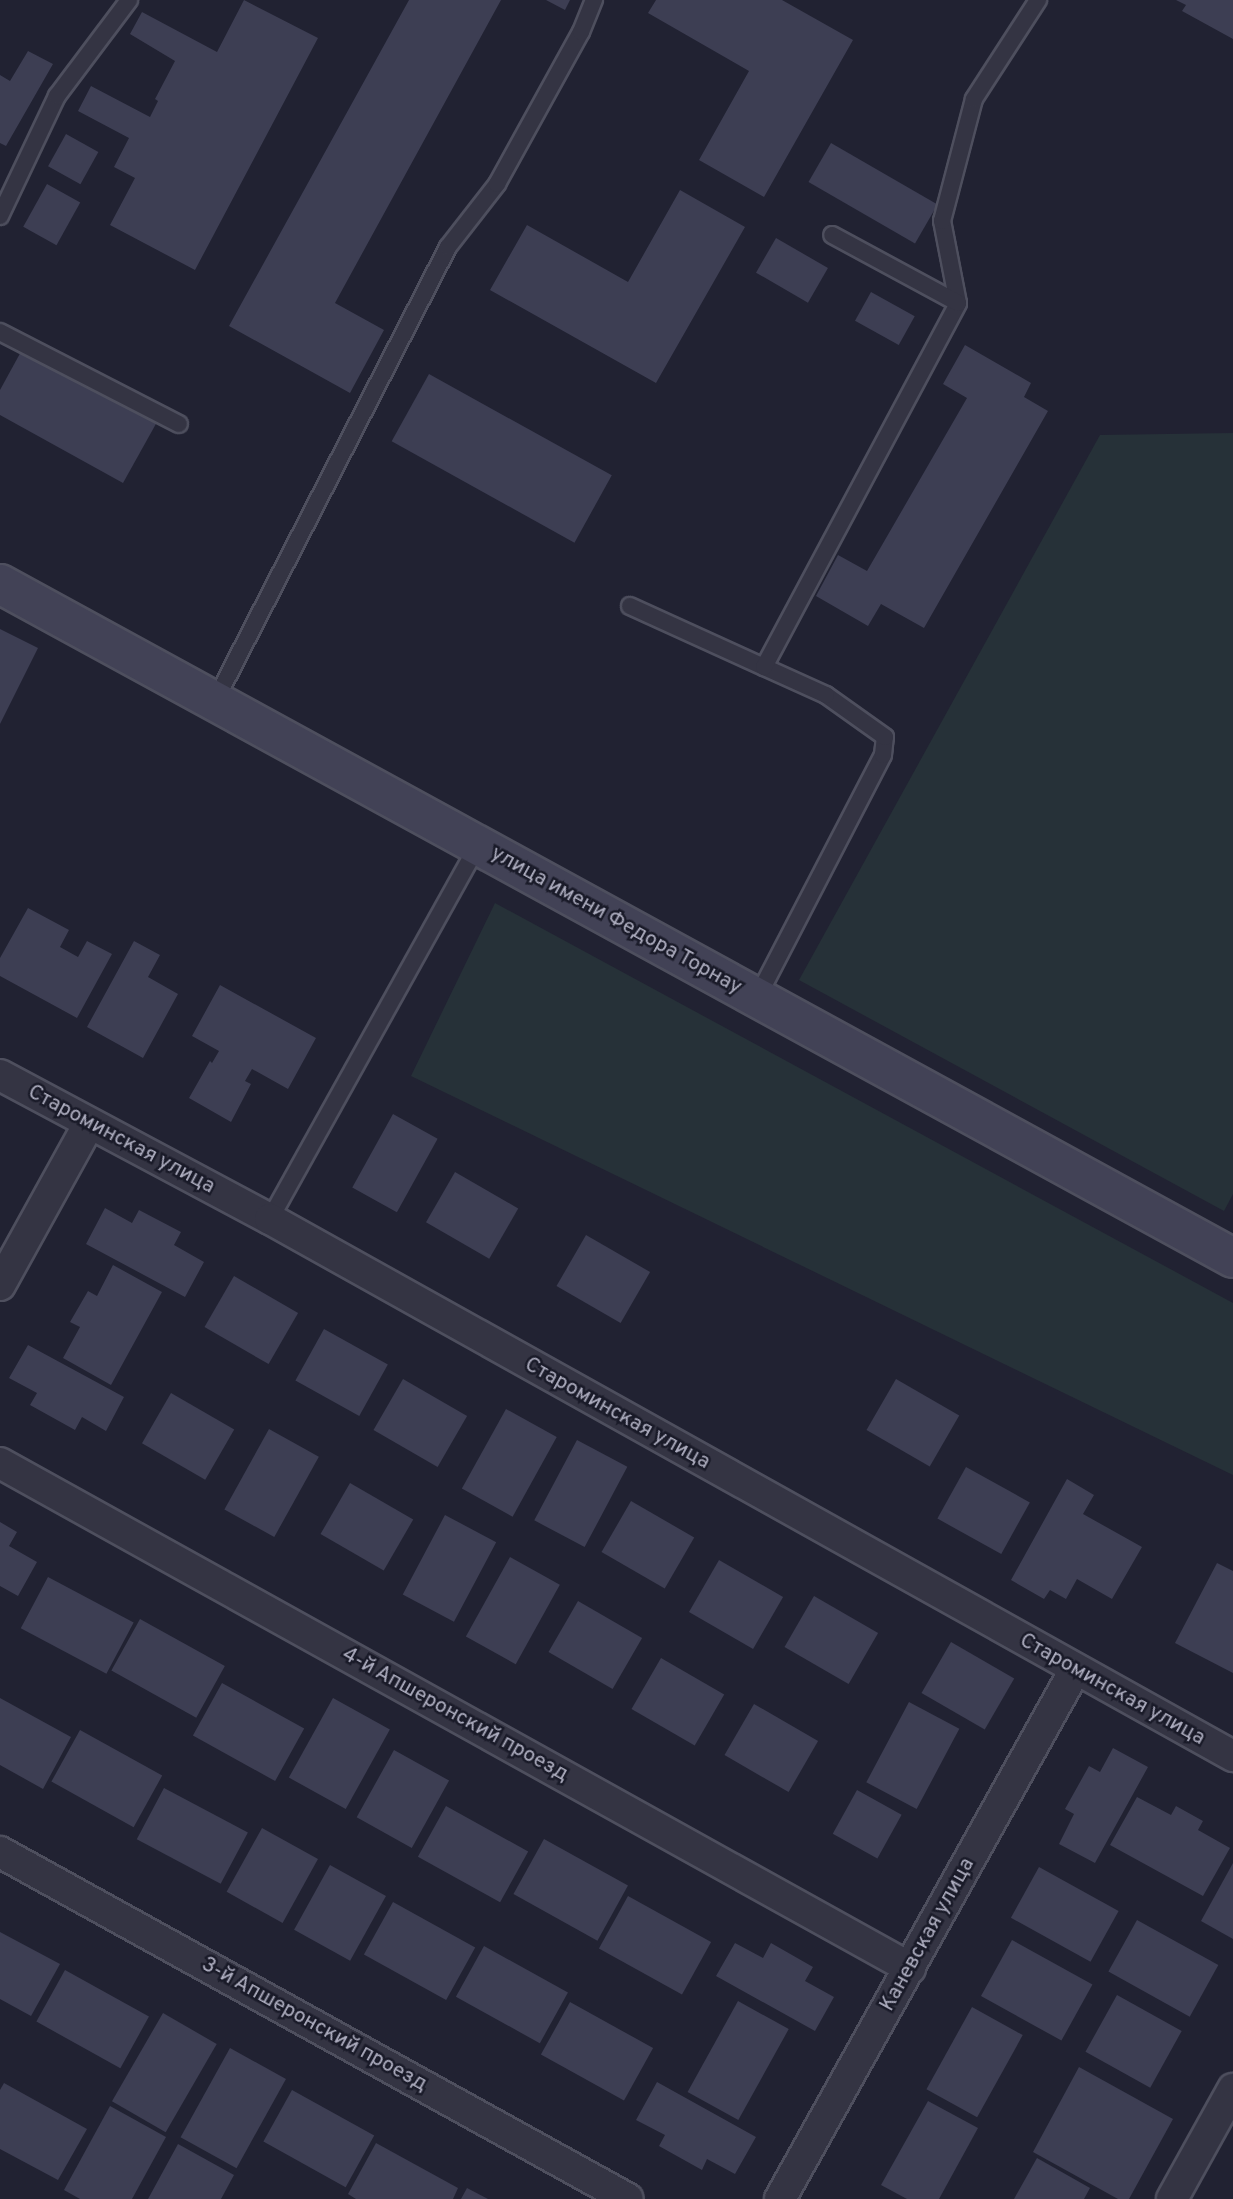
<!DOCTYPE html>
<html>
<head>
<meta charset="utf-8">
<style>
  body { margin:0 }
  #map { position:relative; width:1233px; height:2199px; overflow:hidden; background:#212232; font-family:Overpass,sans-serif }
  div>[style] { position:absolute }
  .green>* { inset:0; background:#263138 }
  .building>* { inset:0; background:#3d3e53; transform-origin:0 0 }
  .roads { filter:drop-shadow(2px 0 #4e4f5e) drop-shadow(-2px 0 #4e4f5e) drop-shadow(0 2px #4e4f5e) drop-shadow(0 -2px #4e4f5e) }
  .lane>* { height:16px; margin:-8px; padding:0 8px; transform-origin:8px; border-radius:8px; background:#343443 }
  .street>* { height:30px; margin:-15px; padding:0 15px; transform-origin:15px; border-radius:15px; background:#343443 }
  .secondary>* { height:38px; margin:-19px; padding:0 19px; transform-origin:19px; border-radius:19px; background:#424256 }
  span { translate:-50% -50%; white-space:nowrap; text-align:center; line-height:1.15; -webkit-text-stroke:5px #191a28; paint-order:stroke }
  .street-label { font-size:21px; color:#aeaec0 }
</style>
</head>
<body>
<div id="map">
  <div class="green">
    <div style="clip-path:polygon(1233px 433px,1233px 1194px,1224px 1211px,799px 980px,1100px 435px)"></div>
    <div style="clip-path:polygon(495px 903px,1233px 1303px,1233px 1475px,411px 1076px)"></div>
  </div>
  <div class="building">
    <div style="clip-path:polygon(244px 0,318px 38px,195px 270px,110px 225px,135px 178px,114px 167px,129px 138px,78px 111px,91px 86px,150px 117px,158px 101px,155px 99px,175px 61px,130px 34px,142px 12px,217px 52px)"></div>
    <div style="clip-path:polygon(409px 0,501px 0,335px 303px,384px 330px,350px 393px,229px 326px)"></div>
    <div style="clip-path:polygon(546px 0,570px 0,565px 10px)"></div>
    <div style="clip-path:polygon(656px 0,782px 0,853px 40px,764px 197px,699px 160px,749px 71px,648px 13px)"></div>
    <div style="clip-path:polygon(1176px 0,1233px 0,1233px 39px,1182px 11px,1186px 5px)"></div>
    <div style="clip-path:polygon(28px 51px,53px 64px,6px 146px,0 143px,0 75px,10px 81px)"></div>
    <div style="left:66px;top:134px;width:37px;height:37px;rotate:29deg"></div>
    <div style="left:831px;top:143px;width:123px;height:45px;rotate:30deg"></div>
    <div style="left:47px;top:184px;width:38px;height:49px;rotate:29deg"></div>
    <div style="clip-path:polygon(680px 190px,745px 227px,656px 383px,490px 290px,527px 225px,628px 282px)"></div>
    <div style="left:776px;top:238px;width:60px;height:40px;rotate:30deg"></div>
    <div style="left:871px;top:292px;width:50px;height:33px;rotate:29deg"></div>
    <div style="clip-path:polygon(965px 345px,1031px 383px,1024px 397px,1048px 411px,924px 628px,881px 604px,868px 626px,816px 596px,838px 555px,867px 571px,967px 398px,943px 384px)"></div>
    <div style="clip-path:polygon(23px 348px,157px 422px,123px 483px,0 415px,0 390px)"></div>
    <div style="left:429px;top:374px;width:209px;height:77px;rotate:29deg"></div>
    <div style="clip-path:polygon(0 629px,38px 648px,0 724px)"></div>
    <div style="clip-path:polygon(28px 908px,69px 930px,60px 947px,78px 957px,87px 941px,112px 954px,77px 1018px,0 976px,0 958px)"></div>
    <div style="clip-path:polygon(134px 941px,160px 955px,148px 977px,178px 994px,143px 1058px,87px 1027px)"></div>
    <div style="clip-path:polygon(220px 985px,316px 1038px,288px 1089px,252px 1069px,245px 1081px,251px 1084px,231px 1122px,189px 1098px,210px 1061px,212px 1063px,219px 1051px,192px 1036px)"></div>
    <div style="left:393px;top:1114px;width:51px;height:84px;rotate:29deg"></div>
    <div style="left:455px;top:1172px;width:73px;height:58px;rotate:30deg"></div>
    <div style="clip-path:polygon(105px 1208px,132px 1223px,139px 1210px,181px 1232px,174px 1245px,204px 1262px,185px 1297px,86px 1244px)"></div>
    <div style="left:586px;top:1235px;width:74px;height:59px;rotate:30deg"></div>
    <div style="clip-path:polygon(113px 1265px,162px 1292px,111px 1385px,63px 1358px,80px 1327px,70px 1322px,88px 1291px,97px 1296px)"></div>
    <div style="left:234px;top:1276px;width:74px;height:59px;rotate:30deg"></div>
    <div style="left:324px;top:1329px;width:73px;height:59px;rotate:29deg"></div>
    <div style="clip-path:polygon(28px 1345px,124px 1397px,106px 1431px,82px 1417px,75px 1430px,30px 1405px,37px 1393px,9px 1378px)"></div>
    <div style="left:403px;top:1379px;width:74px;height:59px;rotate:30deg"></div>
    <div style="left:896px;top:1379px;width:73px;height:59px;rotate:30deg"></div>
    <div style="left:171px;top:1393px;width:73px;height:58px;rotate:30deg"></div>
    <div style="left:506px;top:1409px;width:58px;height:91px;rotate:29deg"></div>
    <div style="left:269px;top:1429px;width:57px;height:92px;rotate:29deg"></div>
    <div style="left:577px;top:1440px;width:57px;height:91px;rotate:28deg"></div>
    <div style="left:966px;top:1467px;width:73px;height:59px;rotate:29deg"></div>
    <div style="clip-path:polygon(1067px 1479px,1094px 1495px,1083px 1514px,1142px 1547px,1112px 1599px,1077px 1579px,1066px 1599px,1050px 1590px,1044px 1599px,1011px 1580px)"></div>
    <div style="left:350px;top:1483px;width:73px;height:59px;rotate:30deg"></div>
    <div style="left:631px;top:1501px;width:73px;height:59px;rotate:30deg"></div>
    <div style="left:445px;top:1515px;width:58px;height:90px;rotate:28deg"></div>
    <div style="clip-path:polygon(0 1522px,17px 1532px,9px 1546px,37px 1562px,18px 1596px,0 1586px)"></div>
    <div style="left:510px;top:1557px;width:57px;height:91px;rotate:29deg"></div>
    <div style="left:719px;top:1560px;width:74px;height:60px;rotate:30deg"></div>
    <div style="clip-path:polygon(1217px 1563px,1233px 1571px,1233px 1673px,1175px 1643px)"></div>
    <div style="left:48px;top:1577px;width:97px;height:58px;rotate:28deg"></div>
    <div style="left:814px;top:1596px;width:74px;height:59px;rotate:30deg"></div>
    <div style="left:578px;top:1601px;width:74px;height:59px;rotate:30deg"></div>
    <div style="left:140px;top:1619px;width:97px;height:59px;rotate:29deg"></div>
    <div style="left:951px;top:1642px;width:73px;height:59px;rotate:30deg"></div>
    <div style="left:661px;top:1658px;width:73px;height:59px;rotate:30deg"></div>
    <div style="left:222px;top:1683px;width:94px;height:60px;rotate:29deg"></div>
    <div style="clip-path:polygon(0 1698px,71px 1737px,43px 1789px,0 1765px)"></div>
    <div style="left:333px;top:1698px;width:65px;height:91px;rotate:29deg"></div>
    <div style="left:909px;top:1702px;width:57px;height:91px;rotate:28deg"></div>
    <div style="left:754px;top:1704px;width:74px;height:59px;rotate:30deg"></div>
    <div style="left:80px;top:1730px;width:94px;height:59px;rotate:29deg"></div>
    <div style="clip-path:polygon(1113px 1748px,1148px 1767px,1095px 1863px,1059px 1844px,1074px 1814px,1065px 1809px,1089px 1766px,1100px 1772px)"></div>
    <div style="left:394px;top:1750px;width:63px;height:77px;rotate:29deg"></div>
    <div style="left:164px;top:1788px;width:95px;height:58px;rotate:28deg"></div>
    <div style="left:857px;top:1790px;width:51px;height:50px;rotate:29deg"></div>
    <div style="clip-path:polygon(1137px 1797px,1171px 1815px,1176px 1806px,1203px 1821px,1198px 1830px,1230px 1848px,1203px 1896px,1110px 1845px)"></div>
    <div style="left:446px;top:1806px;width:94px;height:58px;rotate:29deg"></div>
    <div style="left:262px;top:1828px;width:64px;height:73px;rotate:29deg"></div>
    <div style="left:544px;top:1839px;width:96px;height:63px;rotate:29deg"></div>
    <div style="clip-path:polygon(1233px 1863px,1233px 1939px,1201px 1921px)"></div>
    <div style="left:330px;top:1865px;width:64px;height:74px;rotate:29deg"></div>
    <div style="left:1039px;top:1867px;width:91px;height:58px;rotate:29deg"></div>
    <div style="left:628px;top:1896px;width:95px;height:60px;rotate:29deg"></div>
    <div style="left:393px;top:1902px;width:94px;height:60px;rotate:29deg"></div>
    <div style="left:1137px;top:1920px;width:93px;height:59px;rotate:29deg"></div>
    <div style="clip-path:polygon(0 1932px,60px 1964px,31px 2016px,0 1999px)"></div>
    <div style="left:1012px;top:1940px;width:92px;height:64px;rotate:29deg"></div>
    <div style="clip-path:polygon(735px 1943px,763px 1958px,771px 1943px,813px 1967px,805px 1981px,834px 1997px,815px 2031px,716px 1976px)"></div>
    <div style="left:484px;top:1946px;width:96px;height:58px;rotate:29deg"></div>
    <div style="left:65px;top:1970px;width:96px;height:59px;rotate:29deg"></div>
    <div style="left:1117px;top:1995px;width:74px;height:65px;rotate:29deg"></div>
    <div style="left:738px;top:2001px;width:58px;height:104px;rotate:29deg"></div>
    <div style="left:570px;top:2002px;width:95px;height:60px;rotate:29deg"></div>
    <div style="left:972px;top:2007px;width:58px;height:94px;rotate:29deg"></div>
    <div style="left:163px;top:2013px;width:62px;height:102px;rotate:30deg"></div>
    <div style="left:230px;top:2048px;width:64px;height:102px;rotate:29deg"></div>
    <div style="clip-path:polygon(1079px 2067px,1173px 2119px,1129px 2199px,1118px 2199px,1033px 2152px)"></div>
    <div style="clip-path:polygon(657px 2082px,756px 2137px,735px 2174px,707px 2159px,702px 2170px,659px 2146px,665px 2135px,636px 2120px)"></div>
    <div style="clip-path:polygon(4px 2083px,87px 2129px,58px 2180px,0 2149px,0 2090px)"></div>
    <div style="left:292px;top:2090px;width:94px;height:59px;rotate:29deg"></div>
    <div style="clip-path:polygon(928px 2101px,978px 2128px,939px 2199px,907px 2199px,881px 2185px)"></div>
    <div style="clip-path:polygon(110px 2106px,166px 2137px,132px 2199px,80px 2199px,64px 2190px)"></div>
    <div style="clip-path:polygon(376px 2143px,458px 2188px,453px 2199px,356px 2199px,348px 2194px)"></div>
    <div style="clip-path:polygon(178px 2144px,234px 2175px,221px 2199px,148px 2199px)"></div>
    <div style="clip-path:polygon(1037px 2158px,1090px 2188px,1084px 2199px,1014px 2199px)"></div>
    <div style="clip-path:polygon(467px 2188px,488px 2199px,461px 2199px)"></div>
  </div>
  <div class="roads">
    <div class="lane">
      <div style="left:0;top:216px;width:133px;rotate:-64.6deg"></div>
      <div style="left:57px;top:96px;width:120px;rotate:-53.1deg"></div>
      <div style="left:958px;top:303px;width:84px;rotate:-101deg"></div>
      <div style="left:942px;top:221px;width:126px;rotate:-75.3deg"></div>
      <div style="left:974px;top:99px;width:118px;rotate:-57.1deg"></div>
      <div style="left:0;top:332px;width:201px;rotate:27.2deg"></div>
      <div style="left:630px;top:606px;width:147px;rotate:24.5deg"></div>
      <div style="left:215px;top:701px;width:510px;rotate:-62.83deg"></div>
      <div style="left:448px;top:247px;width:80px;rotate:-52.1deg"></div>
      <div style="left:497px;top:184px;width:174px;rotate:-61.1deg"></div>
      <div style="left:581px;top:32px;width:35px;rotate:-68deg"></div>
      <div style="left:757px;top:998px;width:274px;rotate:-62.6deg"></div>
      <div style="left:883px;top:755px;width:18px;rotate:-84deg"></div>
      <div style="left:885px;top:737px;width:72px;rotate:-144.6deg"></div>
      <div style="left:826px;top:695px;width:68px;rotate:-155.7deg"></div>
      <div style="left:764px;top:667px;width:412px;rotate:-61.9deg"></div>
      <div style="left:958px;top:303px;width:143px;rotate:-151.6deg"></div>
      <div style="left:270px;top:1219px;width:427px;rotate:-60.9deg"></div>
    </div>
    <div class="street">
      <div style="left:0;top:1075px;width:306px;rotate:28.1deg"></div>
      <div style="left:270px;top:1219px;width:1103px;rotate:29.15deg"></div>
      <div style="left:0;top:1285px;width:184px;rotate:-61.1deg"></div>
      <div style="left:0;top:1463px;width:1041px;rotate:29.03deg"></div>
      <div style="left:0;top:1852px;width:717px;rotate:28.92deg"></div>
      <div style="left:780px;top:2199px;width:606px;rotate:-60.85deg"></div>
      <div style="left:1172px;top:2199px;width:126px;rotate:-61deg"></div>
    </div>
    <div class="secondary">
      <div style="left:0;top:584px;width:1405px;rotate:28.66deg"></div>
    </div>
  </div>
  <div class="street-label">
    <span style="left:616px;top:921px;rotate:29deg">улица имени Федора Торнау</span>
    <span style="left:121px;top:1140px;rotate:28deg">Староминская улица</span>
    <span style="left:617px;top:1414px;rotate:29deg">Староминская улица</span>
    <span style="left:1112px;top:1690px;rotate:29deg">Староминская улица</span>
    <span style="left:455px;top:1715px;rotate:29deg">4-й Апшеронский проезд</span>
    <span style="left:928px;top:1935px;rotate:-61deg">Каневская улица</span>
    <span style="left:314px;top:2025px;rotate:29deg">3-й Апшеронский проезд</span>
  </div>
</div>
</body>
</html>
